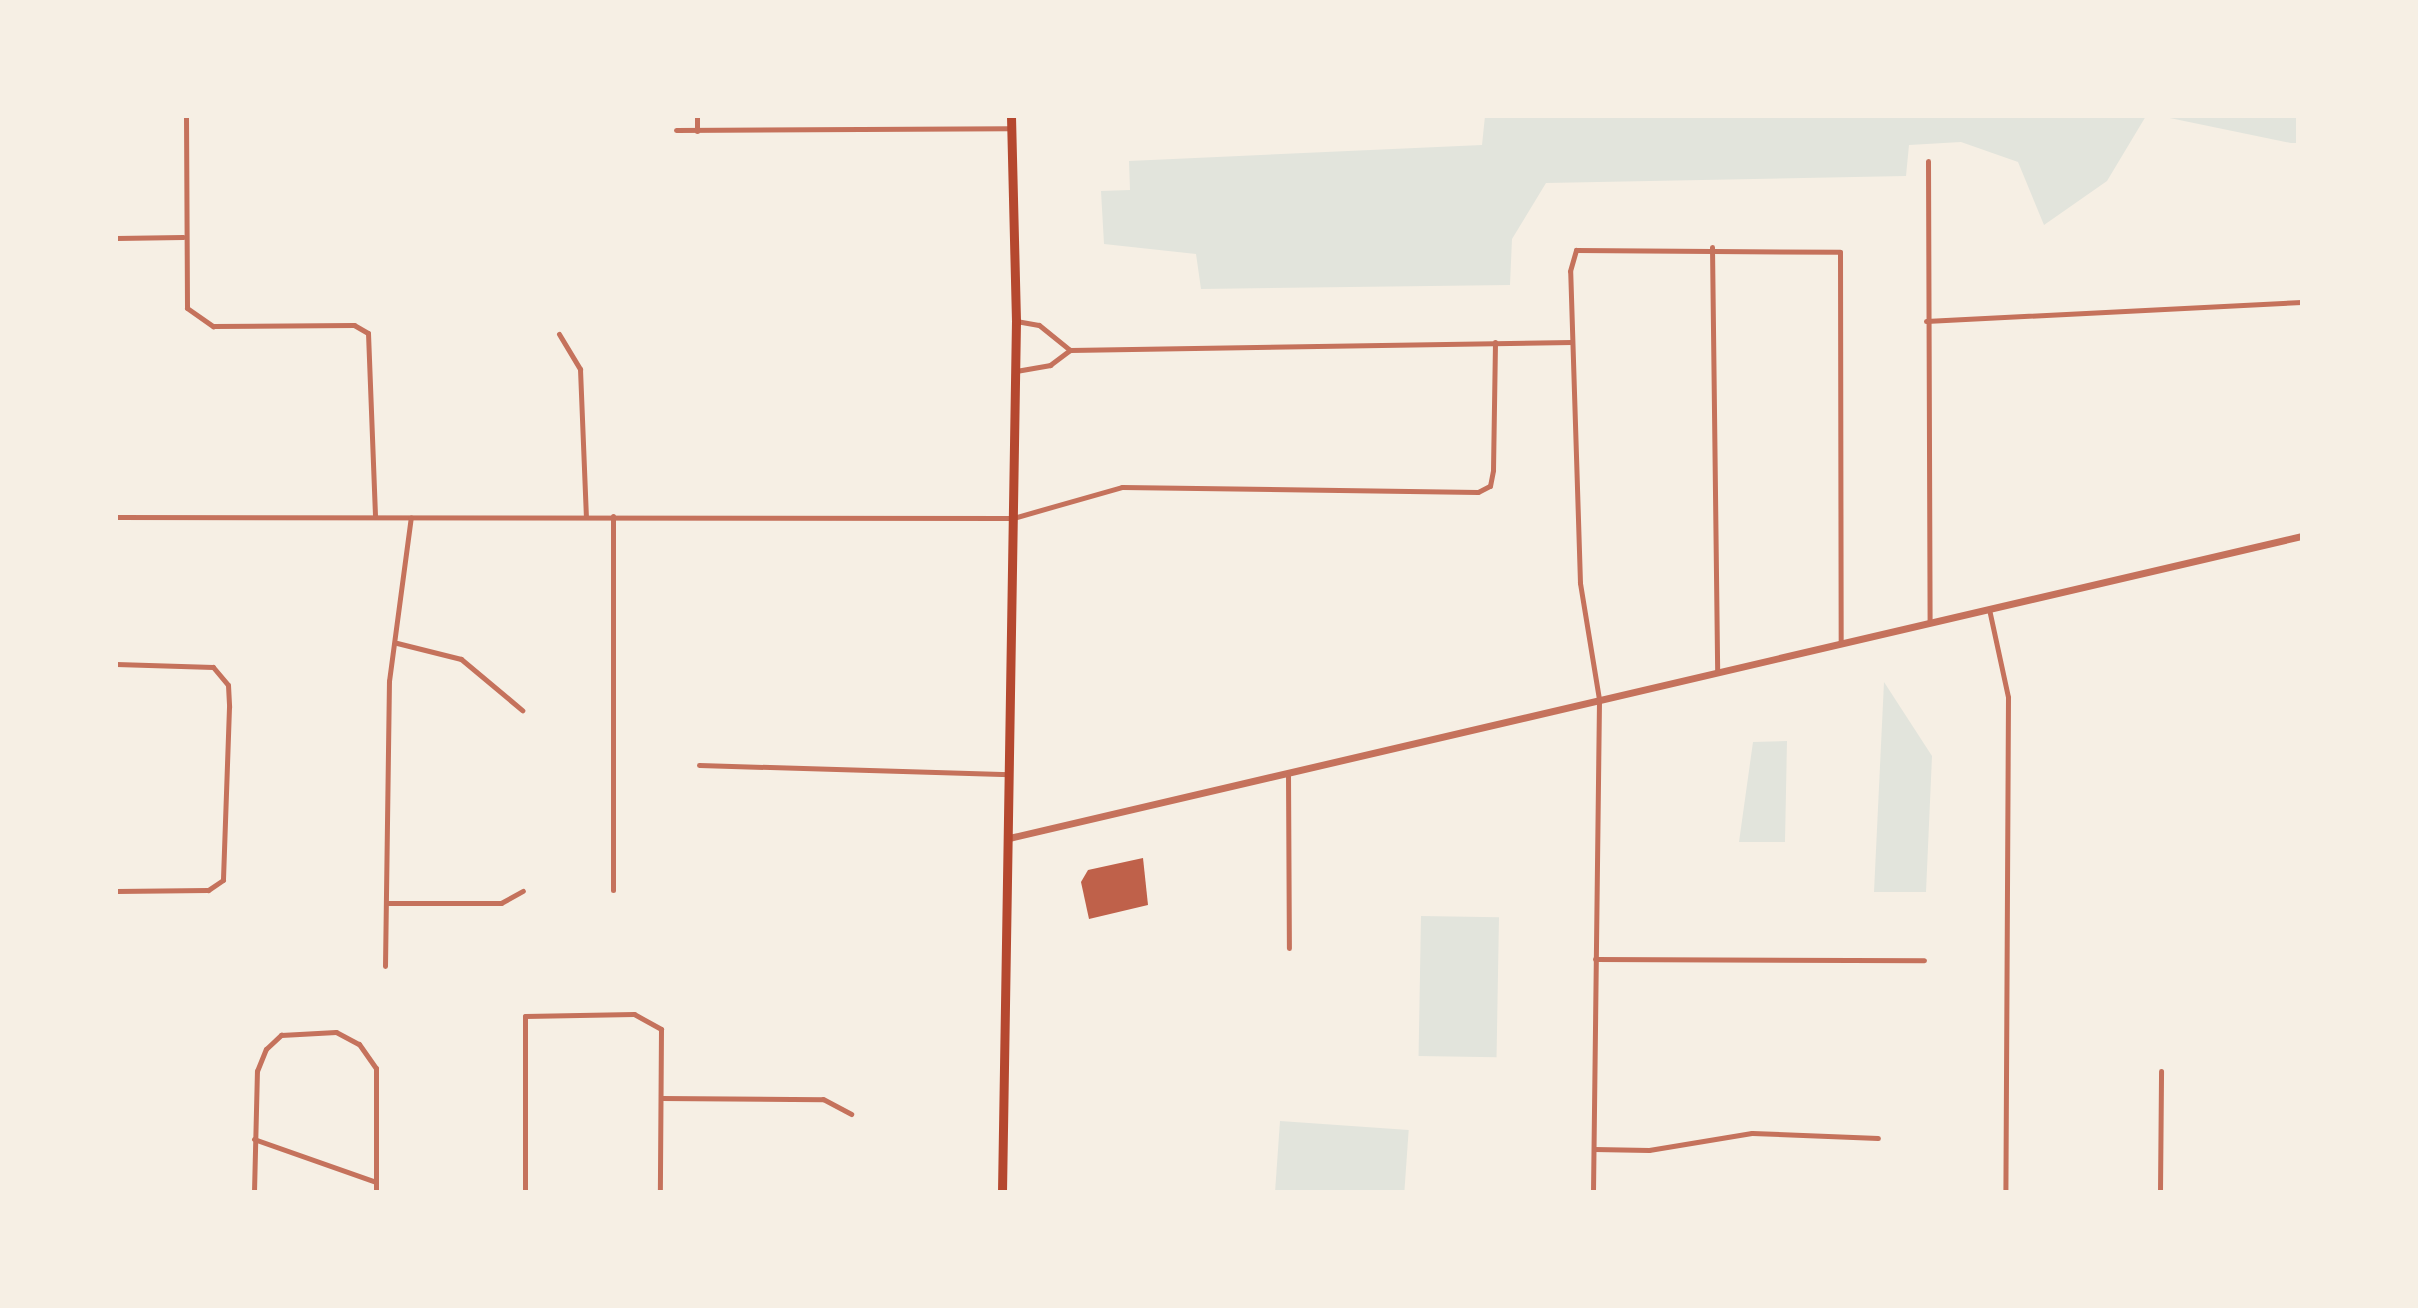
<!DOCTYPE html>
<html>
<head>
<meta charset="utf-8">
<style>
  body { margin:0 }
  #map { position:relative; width:2418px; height:1308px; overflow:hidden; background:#f6efe4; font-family:"IBM Plex Sans",sans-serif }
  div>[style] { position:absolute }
  .green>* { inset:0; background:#e2e4dc; transform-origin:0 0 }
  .building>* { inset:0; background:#bf614a }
  .minor>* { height:5px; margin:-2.5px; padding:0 2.5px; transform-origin:2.5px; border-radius:2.5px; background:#c5725c }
  .tertiary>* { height:7px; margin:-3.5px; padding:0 3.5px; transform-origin:3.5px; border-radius:3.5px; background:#c5725c }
  .trunk>* { height:9px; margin:-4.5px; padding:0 4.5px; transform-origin:4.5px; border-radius:4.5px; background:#b5482f }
  span { translate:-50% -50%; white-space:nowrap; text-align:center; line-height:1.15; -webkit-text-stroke:6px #f6efe4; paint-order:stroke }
  .frame { position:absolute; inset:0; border:118px solid #f6efe4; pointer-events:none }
</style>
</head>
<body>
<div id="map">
  <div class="green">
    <div style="clip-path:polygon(1485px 116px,2146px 116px,2107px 181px,2044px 225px,2018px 162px,1961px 142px,1909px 145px,1906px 176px,1546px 183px,1512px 239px,1510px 285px,1201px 289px,1196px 254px,1104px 244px,1101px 191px,1130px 190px,1129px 161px,1482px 145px)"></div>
    <div style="clip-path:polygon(2160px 116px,2296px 116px,2296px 143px,2291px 143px)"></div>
    <div style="clip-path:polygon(1884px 682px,1932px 756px,1926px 892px,1874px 892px)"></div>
    <div style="clip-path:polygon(1787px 741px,1785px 842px,1739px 842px,1753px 742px)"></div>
    <div style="left:1421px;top:916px;width:78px;height:140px;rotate:1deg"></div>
    <div style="left:1280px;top:1121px;width:129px;height:71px;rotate:4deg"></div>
  </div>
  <div class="building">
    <div style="clip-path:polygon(1143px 858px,1148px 905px,1089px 919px,1081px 882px,1088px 870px)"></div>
  </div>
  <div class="minor">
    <div style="left:186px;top:116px;width:192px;rotate:89.7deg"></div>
    <div style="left:187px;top:308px;width:32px;rotate:35deg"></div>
    <div style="left:213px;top:326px;width:141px;rotate:-0.4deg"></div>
    <div style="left:354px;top:325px;width:16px;rotate:30deg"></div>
    <div style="left:368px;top:333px;width:184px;rotate:87.8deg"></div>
    <div style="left:676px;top:130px;width:334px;rotate:-0.3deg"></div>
    <div style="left:697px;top:131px;width:15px;rotate:-90deg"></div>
    <div style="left:1928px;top:161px;width:460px;rotate:89.8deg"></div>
    <div style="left:116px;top:238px;width:67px;rotate:-0.9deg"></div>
    <div style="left:1712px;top:247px;width:423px;rotate:89.3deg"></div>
    <div style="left:1016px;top:321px;width:23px;rotate:10deg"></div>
    <div style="left:1039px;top:325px;width:40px;rotate:39deg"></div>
    <div style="left:1926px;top:321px;width:376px;rotate:-2.9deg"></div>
    <div style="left:559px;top:334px;width:41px;rotate:59deg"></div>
    <div style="left:580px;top:369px;width:147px;rotate:87.7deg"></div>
    <div style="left:1016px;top:371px;width:35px;rotate:-10deg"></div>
    <div style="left:1050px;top:365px;width:25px;rotate:-37deg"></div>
    <div style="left:1070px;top:350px;width:502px;rotate:-0.91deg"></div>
    <div style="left:116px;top:517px;width:897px;rotate:0.06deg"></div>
    <div style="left:1013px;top:518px;width:113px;rotate:-15.9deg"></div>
    <div style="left:1122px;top:487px;width:356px;rotate:0.8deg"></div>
    <div style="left:1478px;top:492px;width:13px;rotate:-27deg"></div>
    <div style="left:1490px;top:486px;width:16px;rotate:-79deg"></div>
    <div style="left:1493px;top:470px;width:128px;rotate:-89.1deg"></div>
    <div style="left:1989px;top:609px;width:90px;rotate:77.8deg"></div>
    <div style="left:2008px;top:697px;width:495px;rotate:90.3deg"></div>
    <div style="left:397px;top:643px;width:66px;rotate:14deg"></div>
    <div style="left:461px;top:659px;width:80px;rotate:39.9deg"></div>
    <div style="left:116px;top:664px;width:97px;rotate:1.8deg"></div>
    <div style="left:213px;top:667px;width:23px;rotate:50deg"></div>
    <div style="left:228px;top:685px;width:22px;rotate:87deg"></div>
    <div style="left:229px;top:707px;width:173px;rotate:92deg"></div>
    <div style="left:223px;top:880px;width:18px;rotate:146deg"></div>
    <div style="left:208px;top:890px;width:92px;rotate:179.4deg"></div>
    <div style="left:699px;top:765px;width:311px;rotate:1.7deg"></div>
    <div style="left:1288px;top:773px;width:175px;rotate:89.7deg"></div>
    <div style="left:613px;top:890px;width:374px;rotate:-90deg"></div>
    <div style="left:388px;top:903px;width:113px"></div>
    <div style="left:501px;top:903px;width:25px;rotate:-29deg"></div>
    <div style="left:1595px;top:959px;width:329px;rotate:0.2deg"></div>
    <div style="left:385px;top:966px;width:285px;rotate:-89.2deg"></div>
    <div style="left:389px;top:681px;width:165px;rotate:-82.4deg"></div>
    <div style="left:661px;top:1098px;width:162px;rotate:0.4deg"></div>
    <div style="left:823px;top:1099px;width:32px;rotate:28deg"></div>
    <div style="left:254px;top:1139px;width:129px;rotate:19.4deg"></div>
    <div style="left:1594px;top:1149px;width:55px;rotate:1deg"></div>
    <div style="left:1649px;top:1150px;width:104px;rotate:-9.4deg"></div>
    <div style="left:1752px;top:1133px;width:126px;rotate:2.3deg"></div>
    <div style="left:254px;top:1192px;width:121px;rotate:-88.6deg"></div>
    <div style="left:257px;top:1071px;width:24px;rotate:-68deg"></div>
    <div style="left:266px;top:1049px;width:21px;rotate:-43deg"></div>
    <div style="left:281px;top:1035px;width:55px;rotate:-3.1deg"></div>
    <div style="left:336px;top:1032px;width:26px;rotate:28deg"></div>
    <div style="left:359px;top:1044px;width:29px;rotate:55deg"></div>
    <div style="left:376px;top:1068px;width:124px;rotate:90deg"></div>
    <div style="left:525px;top:1192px;width:176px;rotate:-90deg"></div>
    <div style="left:525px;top:1016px;width:109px;rotate:-1.1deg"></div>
    <div style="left:634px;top:1014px;width:31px;rotate:29deg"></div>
    <div style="left:661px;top:1029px;width:163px;rotate:90.4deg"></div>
    <div style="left:1593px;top:1192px;width:493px;rotate:-89.3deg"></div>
    <div style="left:1599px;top:699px;width:118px;rotate:-99.3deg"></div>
    <div style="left:1580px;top:583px;width:312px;rotate:-91.8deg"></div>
    <div style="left:1570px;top:271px;width:22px;rotate:-74deg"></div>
    <div style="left:1576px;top:250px;width:264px;rotate:0.4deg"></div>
    <div style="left:1840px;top:252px;width:390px;rotate:89.9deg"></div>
    <div style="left:2160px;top:1192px;width:121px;rotate:-89.5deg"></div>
  </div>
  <div class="tertiary">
    <div style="left:1009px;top:838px;width:1328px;rotate:-13.15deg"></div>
  </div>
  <div class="trunk">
    <div style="left:1002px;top:1192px;width:871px;rotate:-89.08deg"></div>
    <div style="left:1016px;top:321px;width:205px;rotate:-91.4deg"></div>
  </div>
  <div class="frame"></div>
</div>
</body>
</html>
